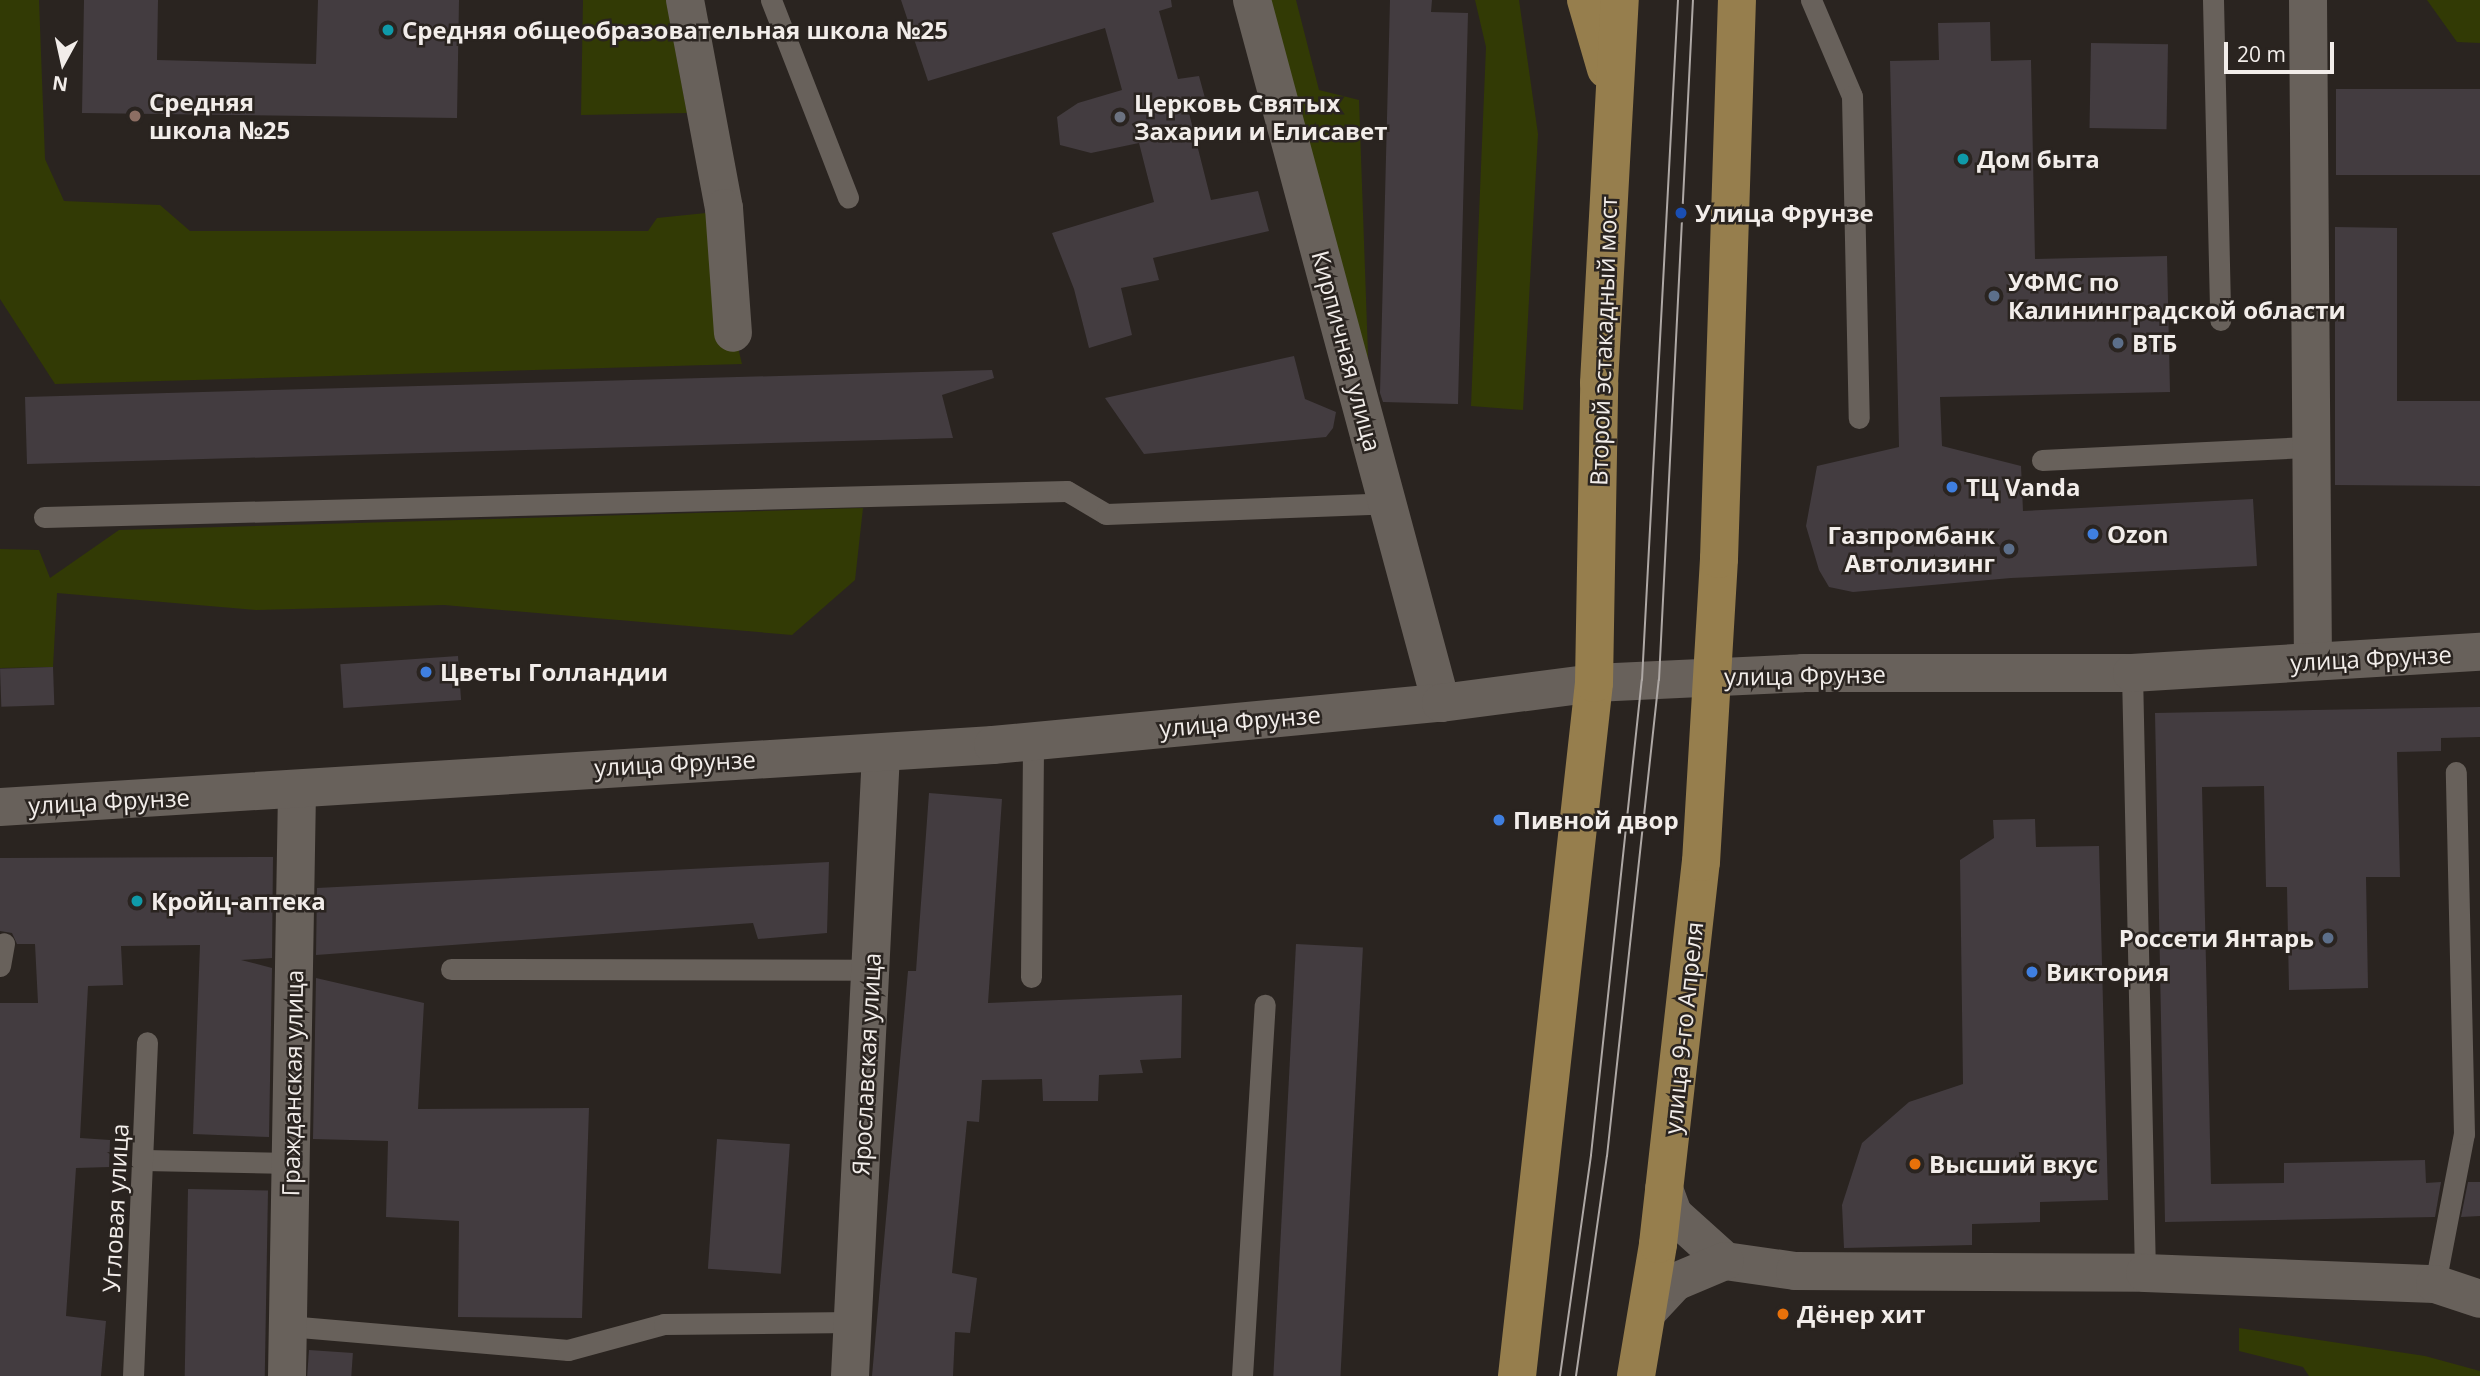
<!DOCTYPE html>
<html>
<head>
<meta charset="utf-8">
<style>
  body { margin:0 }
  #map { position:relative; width:2480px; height:1376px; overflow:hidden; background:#2a2420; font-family:"Open Sans",sans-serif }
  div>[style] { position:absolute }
  .green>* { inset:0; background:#323a05 }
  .building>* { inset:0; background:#433c40; transform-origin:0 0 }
  .lane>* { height:21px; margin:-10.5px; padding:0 10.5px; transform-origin:10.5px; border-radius:10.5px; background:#68615b }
  .street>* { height:38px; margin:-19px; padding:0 19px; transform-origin:19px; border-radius:19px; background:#68615b }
  .secondary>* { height:38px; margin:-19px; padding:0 19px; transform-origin:19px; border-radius:19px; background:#68615b }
  .primary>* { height:38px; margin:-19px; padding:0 19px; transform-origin:19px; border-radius:19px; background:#967e4d }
  .tram>* { height:2px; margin:-1px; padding:0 1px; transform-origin:1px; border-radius:1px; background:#aea8a5 }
  .dots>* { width:19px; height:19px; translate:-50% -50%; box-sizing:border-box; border:4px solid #2a2420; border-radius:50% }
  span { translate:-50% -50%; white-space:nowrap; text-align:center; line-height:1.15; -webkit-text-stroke:5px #2a2420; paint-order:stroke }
  .poi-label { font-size:24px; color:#f2edea; font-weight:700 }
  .left { translate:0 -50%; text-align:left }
  .right { translate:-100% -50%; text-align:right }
  .street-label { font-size:24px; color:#f2edea }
  .north { position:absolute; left:28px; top:28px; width:70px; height:70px; -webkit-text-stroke:5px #2a2420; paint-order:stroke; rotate:188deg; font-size:19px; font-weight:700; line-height:28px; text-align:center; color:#f2edea }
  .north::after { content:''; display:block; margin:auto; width:24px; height:32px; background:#f2edea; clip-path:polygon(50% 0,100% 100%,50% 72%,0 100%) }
  .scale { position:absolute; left:2224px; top:42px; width:110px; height:32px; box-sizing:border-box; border:4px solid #f2edea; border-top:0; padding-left:9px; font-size:21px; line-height:24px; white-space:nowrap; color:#f2edea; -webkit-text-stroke:5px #2a2420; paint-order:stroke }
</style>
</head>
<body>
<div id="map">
  <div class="green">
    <div style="clip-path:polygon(0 0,39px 0,45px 159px,64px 201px,160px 205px,190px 231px,648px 231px,657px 218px,706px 213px,742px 364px,55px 384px,0 299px)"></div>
    <div style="clip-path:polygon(583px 0,666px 0,687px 113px,581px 115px)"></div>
    <div style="clip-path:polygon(1264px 0,1296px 0,1319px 90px,1359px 100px,1369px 383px)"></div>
    <div style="clip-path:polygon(1475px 0,1519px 0,1538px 134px,1523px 410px,1471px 406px,1486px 47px)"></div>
    <div style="clip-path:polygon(2427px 0,2480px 0,2480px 43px,2457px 42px)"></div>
    <div style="clip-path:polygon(863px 508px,855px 580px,792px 635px,444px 605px,256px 610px,57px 593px,53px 667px,0 668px,0 549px,39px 550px,50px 578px,119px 530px)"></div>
    <div style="clip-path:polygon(2239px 1328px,2425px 1356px,2480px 1371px,2480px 1376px,2309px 1376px,2303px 1367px,2239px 1351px)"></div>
  </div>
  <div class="building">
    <div style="clip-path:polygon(84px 0,158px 0,157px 60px,316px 64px,318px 0,459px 0,457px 118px,82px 113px)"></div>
    <div style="clip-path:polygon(901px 0,1171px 0,1172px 7px,1159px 11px,1178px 79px,1199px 76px,1208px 109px,1189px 113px,1211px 200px,1258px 191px,1269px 231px,1153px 258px,1159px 280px,1121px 288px,1132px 335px,1089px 348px,1074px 289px,1052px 233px,1154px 202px,1139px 143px,1091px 153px,1060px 145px,1057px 117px,1078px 103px,1122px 90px,1105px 28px,928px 81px)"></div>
    <div style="clip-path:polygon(1390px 0,1432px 0,1431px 12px,1468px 13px,1458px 404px,1383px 402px,1380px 393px)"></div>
    <div style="clip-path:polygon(1990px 22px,1991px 61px,2031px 60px,2035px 259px,2167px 256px,2170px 392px,1940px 397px,1942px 446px,2021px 466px,2023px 511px,2253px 499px,2257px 566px,2011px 578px,1853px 592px,1829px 587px,1819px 570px,1806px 526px,1817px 466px,1899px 447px,1890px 61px,1939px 60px,1938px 23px)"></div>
    <div style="left:2091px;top:43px;width:77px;height:85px;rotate:1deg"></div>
    <div style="left:2336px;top:89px;width:144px;height:86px"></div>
    <div style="clip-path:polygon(2335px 227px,2397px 228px,2397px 401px,2480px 401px,2480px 486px,2335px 485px)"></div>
    <div style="clip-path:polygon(1294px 356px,1305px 399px,1336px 412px,1333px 428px,1326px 437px,1144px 454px,1105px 398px)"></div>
    <div style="clip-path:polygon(992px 370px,994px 378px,942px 395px,953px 438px,27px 464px,25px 397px)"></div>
    <div style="left:458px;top:656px;width:44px;height:118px;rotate:86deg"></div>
    <div style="left:53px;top:667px;width:38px;height:53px;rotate:88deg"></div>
    <div style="clip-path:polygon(2480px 707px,2480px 737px,2441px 738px,2441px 751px,2397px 752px,2400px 877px,2366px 877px,2368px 988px,2289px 990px,2287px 887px,2266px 887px,2264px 786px,2202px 787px,2211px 1184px,2284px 1183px,2284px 1163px,2425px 1160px,2426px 1183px,2441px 1182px,2435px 1217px,2165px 1222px,2155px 713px)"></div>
    <div style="clip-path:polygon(929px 793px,1002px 799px,988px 1003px,1182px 995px,1181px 1058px,1140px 1060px,1143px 1073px,1099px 1075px,1098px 1101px,1043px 1101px,1042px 1079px,982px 1080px,979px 1122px,967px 1121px,952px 1273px,977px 1278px,970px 1333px,955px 1332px,953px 1376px,872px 1376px,908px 971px,916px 971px)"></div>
    <div style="clip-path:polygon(2035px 819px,2036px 847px,2099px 846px,2108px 1200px,2040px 1202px,2040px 1222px,1972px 1224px,1972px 1245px,1844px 1248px,1842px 1205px,1862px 1143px,1909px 1102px,1963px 1084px,1960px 860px,1994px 838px,1993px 820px)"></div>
    <div style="clip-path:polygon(273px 857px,272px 958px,241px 960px,272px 968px,269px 1137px,193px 1134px,200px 945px,121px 946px,123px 985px,88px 986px,80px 1138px,110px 1140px,109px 1167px,76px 1168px,66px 1316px,106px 1321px,101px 1376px,0 1376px,0 1003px,38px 1003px,35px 944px,17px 944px,12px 933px,0 931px,0 858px)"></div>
    <div style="clip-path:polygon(829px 862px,827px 933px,758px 939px,753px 923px,316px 955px,317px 888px)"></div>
    <div style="left:1296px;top:944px;width:67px;height:433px;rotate:3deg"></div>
    <div style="clip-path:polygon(316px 978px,424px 1003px,418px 1109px,589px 1108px,582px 1318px,458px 1317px,459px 1221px,386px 1217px,388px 1141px,313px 1139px)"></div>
    <div style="left:717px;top:1139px;width:73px;height:130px;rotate:4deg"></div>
    <div style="clip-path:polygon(2468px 1182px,2480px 1182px,2480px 1216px,2461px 1217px)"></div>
    <div style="left:188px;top:1189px;width:80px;height:187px;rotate:1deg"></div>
    <div style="left:309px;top:1350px;width:44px;height:26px;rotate:4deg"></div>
  </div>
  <div class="lane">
    <div style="left:771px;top:0;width:212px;rotate:68.7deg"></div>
    <div style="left:1811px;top:0;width:104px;rotate:66.9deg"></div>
    <div style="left:1852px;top:96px;width:322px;rotate:88.8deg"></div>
    <div style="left:2213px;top:0;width:320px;rotate:88.7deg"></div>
    <div style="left:2042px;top:460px;width:269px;rotate:-2.8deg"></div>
    <div style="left:44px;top:517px;width:1023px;rotate:-1.46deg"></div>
    <div style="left:1067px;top:491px;width:45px;rotate:30.5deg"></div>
    <div style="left:1106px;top:514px;width:283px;rotate:-2.2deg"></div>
    <div style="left:2132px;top:673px;width:600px;rotate:88.76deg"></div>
    <div style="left:0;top:966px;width:23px;rotate:-80deg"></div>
    <div style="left:451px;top:969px;width:419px;rotate:0.1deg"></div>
    <div style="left:1031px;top:977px;width:236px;rotate:-89.5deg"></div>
    <div style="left:144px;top:1160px;width:147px;rotate:1.2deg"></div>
    <div style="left:2435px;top:1284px;width:153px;rotate:-79.1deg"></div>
    <div style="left:2464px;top:1134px;width:362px;rotate:-91.3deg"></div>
    <div style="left:288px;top:1326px;width:281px;rotate:4.9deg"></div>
    <div style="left:568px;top:1350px;width:99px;rotate:-15.2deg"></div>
    <div style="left:664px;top:1324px;width:189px;rotate:-0.6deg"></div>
    <div style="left:133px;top:1376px;width:334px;rotate:-87.6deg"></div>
    <div style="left:1242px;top:1376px;width:372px;rotate:-86.5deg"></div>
  </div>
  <div class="street">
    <div style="left:685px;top:0;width:212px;rotate:79.4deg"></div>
    <div style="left:724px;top:208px;width:125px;rotate:85.9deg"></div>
    <div style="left:1252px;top:0;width:728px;rotate:74.95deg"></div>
    <div style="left:2308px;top:0;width:661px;rotate:89.57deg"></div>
    <div style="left:1664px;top:1189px;width:27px;rotate:70deg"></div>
    <div style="left:1673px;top:1214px;width:70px;rotate:42.1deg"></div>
    <div style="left:1725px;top:1261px;width:71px;rotate:8.1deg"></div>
    <div style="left:1795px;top:1271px;width:350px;rotate:0.3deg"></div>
    <div style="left:2145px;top:1273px;width:290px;rotate:2.2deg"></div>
    <div style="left:2435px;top:1284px;width:47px;rotate:18.4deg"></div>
    <div style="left:1648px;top:1311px;width:40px;rotate:-47deg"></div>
    <div style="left:1675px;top:1282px;width:54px;rotate:-22.8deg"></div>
    <div style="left:287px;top:1376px;width:586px;rotate:-89.02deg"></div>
    <div style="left:850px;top:1376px;width:624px;rotate:-87.15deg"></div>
  </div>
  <div class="secondary">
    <div style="left:0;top:807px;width:995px;rotate:-3.57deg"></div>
    <div style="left:993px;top:745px;width:450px;rotate:-5.4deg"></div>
    <div style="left:1441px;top:703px;width:154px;rotate:-7.4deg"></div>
    <div style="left:1594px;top:683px;width:209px;rotate:-2.7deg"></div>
    <div style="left:1803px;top:673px;width:329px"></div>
    <div style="left:2132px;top:673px;width:349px;rotate:-3.5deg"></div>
  </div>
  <div class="primary">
    <div style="left:1586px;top:0;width:72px;rotate:73.8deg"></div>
    <div style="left:1517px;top:1376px;width:697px;rotate:-83.66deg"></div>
    <div style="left:1594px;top:683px;width:300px;rotate:-89deg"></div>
    <div style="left:1599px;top:383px;width:384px;rotate:-86.9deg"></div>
    <div style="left:1636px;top:1376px;width:134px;rotate:-80.5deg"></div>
    <div style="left:1658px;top:1244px;width:384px;rotate:-83.6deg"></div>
    <div style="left:1701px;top:862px;width:304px;rotate:-86.6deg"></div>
    <div style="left:1719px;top:559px;width:559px;rotate:-88.16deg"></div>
  </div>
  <div class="tram">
    <div style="left:1560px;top:1376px;width:223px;rotate:-82deg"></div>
    <div style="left:1591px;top:1155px;width:478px;rotate:-83.9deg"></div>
    <div style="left:1642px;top:680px;width:681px;rotate:-86.97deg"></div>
    <div style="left:1576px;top:1376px;width:222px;rotate:-82deg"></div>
    <div style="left:1607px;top:1156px;width:479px;rotate:-83.8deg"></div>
    <div style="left:1659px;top:680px;width:681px;rotate:-87.14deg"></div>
  </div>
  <div class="dots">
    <div style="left:388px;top:30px;background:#0f9aa8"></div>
    <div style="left:135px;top:116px;background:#8d6e63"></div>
    <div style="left:1120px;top:117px;background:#6b7280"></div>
    <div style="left:1963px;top:159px;background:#0f9aa8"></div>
    <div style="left:1681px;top:213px;background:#1a4fb4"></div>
    <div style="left:1994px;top:296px;background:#5c6f8a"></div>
    <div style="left:2118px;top:343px;background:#5c6f8a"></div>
    <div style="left:1952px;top:487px;background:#3f7fe0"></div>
    <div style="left:2093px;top:534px;background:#3f7fe0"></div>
    <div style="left:2009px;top:549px;background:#5c6f8a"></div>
    <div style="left:426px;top:672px;background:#3f7fe0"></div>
    <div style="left:1499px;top:820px;background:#3f7fe0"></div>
    <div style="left:137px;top:901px;background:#0f9aa8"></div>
    <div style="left:2328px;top:938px;background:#5c6f8a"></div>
    <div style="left:2032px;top:972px;background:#3f7fe0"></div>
    <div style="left:1915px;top:1164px;background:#e8710a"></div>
    <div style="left:1783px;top:1314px;background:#e8710a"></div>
  </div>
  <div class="poi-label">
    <span class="left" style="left:402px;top:30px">Средняя общеобразовательная школа №25</span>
    <span class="left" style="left:149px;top:116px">Средняя<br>школа №25</span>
    <span class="left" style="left:1134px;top:117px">Церковь Святых<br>Захарии и Елисавет</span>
    <span class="left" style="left:1977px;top:159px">Дом быта</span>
    <span class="left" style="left:1695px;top:213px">Улица Фрунзе</span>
    <span class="left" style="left:2008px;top:296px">УФМС по<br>Калининградской области</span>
    <span class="left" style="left:2132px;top:343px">ВТБ</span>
    <span class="left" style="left:1966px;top:487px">ТЦ Vanda</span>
    <span class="left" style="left:2107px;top:534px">Ozon</span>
    <span class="right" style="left:1995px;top:549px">Газпромбанк<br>Автолизинг</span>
    <span class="left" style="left:440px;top:672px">Цветы Голландии</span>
    <span class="left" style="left:1513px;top:820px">Пивной двор</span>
    <span class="left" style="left:151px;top:901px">Кройц-аптека</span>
    <span class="right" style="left:2314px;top:938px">Россети Янтарь</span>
    <span class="left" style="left:2046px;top:972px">Виктория</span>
    <span class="left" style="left:1929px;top:1164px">Высший вкус</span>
    <span class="left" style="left:1797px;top:1314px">Дёнер хит</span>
  </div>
  <div class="street-label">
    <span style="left:1603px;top:341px;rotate:-88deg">Второй эстакадный мост</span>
    <span style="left:1347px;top:351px;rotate:75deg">Кирпичная улица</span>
    <span style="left:2371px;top:658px;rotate:-3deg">улица Фрунзе</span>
    <span style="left:1805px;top:675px;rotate:-1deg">улица Фрунзе</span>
    <span style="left:1240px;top:721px;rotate:-5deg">улица Фрунзе</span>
    <span style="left:675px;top:763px;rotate:-3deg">улица Фрунзе</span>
    <span style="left:109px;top:801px;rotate:-3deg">улица Фрунзе</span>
    <span style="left:1683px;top:1028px;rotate:-84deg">улица 9-го Апреля</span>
    <span style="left:866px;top:1064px;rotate:-87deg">Ярославская улица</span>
    <span style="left:292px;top:1083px;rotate:-89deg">Гражданская улица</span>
    <span style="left:115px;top:1208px;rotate:-87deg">Угловая улица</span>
  </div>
  <div class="north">N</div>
  <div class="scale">20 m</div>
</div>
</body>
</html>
